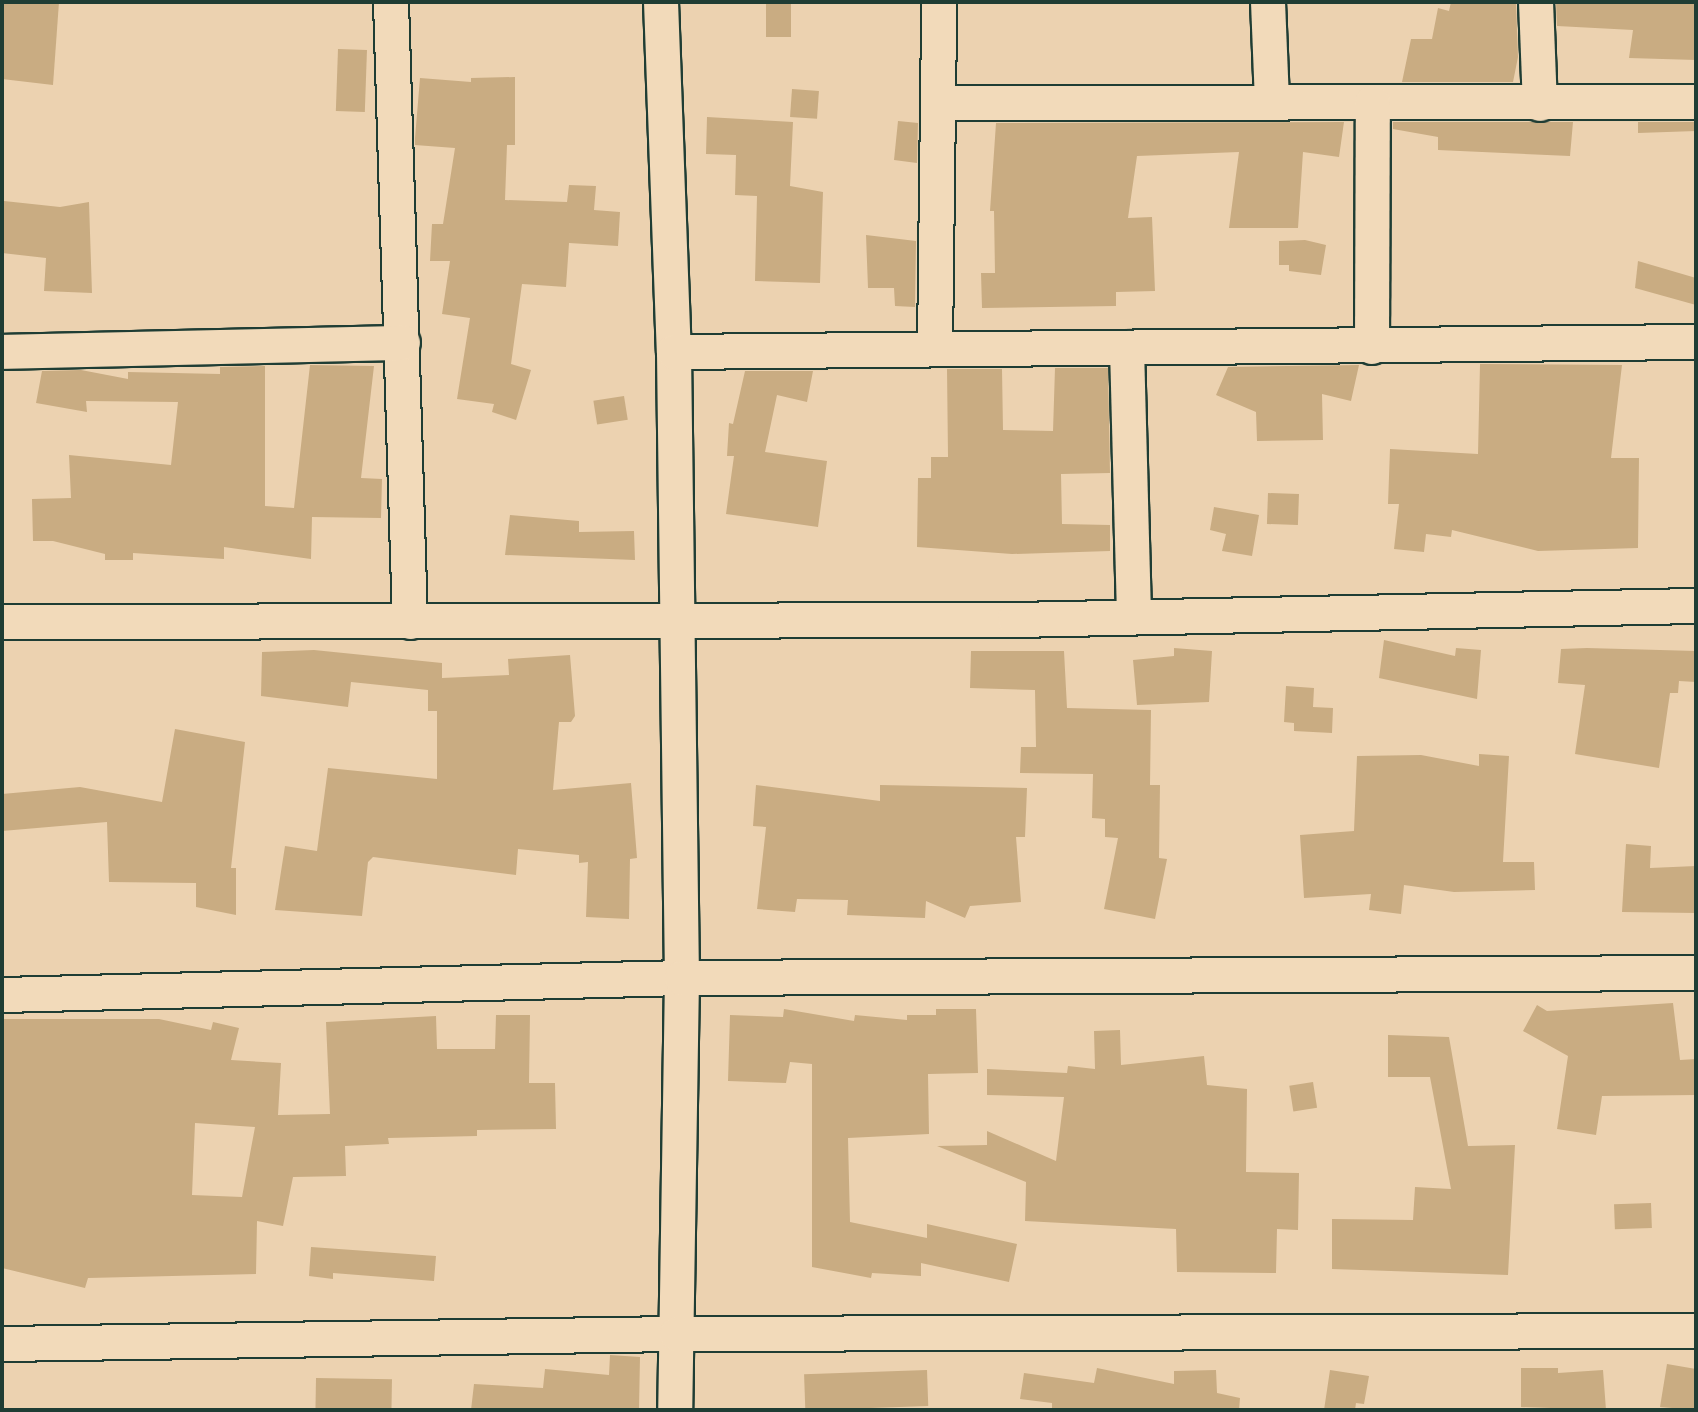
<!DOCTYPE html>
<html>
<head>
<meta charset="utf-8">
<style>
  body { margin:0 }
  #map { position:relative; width:1698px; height:1412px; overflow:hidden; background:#ecd2b0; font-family:"Shantell Sans",sans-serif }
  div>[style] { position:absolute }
  .building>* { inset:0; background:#c9ac82; transform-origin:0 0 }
  .roads { filter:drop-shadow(2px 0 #1f3d34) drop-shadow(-2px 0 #1f3d34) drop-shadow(0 2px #1f3d34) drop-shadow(0 -2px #1f3d34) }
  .street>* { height:34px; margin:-17px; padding:0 17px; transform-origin:17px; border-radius:17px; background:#f2daba }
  span { translate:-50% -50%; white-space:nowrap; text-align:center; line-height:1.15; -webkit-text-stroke:7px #f2daba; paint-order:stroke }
  .frame { position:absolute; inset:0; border:4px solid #1f3d34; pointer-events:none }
</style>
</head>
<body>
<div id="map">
  <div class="building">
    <div style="clip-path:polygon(2px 2px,59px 2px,53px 85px,2px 79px)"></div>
    <div style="left:766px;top:2px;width:25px;height:35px"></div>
    <div style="clip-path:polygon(1451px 2px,1516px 2px,1518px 57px,1513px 82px,1402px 82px,1411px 39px,1432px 39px,1438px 8px,1449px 11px)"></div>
    <div style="clip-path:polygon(1556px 2px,1696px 2px,1696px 60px,1629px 58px,1633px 30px,1557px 26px)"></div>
    <div style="left:338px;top:49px;width:29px;height:62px;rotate:2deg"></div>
    <div style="clip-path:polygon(515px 77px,515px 145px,507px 145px,505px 200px,567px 202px,569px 185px,596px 186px,594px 210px,620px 212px,618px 246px,569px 243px,566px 287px,522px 284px,511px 364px,531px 370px,516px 420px,492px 412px,494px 404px,457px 399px,470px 318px,442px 314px,450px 261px,430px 261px,432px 224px,443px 224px,455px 148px,415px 145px,415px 138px,420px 78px,471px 82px,471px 78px)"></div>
    <div style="left:792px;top:89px;width:27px;height:28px;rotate:4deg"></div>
    <div style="clip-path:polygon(707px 117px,793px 122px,790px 186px,823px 192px,820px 283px,755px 281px,757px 196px,735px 195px,736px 155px,706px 154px)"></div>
    <div style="clip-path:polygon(898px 121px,918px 123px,917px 163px,894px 160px)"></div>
    <div style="clip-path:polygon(1344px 122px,1339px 157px,1303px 152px,1298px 228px,1229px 228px,1239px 152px,1137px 156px,1128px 218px,1152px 217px,1155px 291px,1116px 292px,1116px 306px,982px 308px,981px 273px,995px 273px,994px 211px,990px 211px,996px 123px)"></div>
    <div style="clip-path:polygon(1573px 122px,1570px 156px,1438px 150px,1438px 137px,1393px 129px,1393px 122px)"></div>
    <div style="clip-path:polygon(1638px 122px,1696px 122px,1696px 131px,1638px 133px)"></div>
    <div style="clip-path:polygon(4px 201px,60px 207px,89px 202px,92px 293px,44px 291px,46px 258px,2px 253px)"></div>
    <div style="clip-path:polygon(866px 235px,916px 241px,915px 307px,895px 306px,894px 288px,868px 288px)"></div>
    <div style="clip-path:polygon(1305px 240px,1326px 245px,1321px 275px,1289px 271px,1289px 265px,1279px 265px,1279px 241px)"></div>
    <div style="clip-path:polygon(1638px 261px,1696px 278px,1696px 305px,1635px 288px)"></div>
    <div style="clip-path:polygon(1480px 364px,1622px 365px,1611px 458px,1639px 458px,1638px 548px,1538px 551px,1452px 530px,1451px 537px,1426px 534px,1424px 552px,1394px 549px,1399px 504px,1388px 504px,1390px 449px,1478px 454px)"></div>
    <div style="clip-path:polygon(310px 365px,374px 366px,361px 478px,382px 479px,381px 518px,312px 517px,311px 559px,224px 547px,224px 559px,133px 553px,133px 560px,105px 560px,105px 554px,53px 541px,33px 541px,32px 499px,71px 498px,69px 455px,171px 465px,178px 402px,86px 401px,87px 412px,36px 403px,42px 371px,81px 370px,128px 379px,128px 372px,220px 374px,220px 367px,265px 366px,265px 506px,294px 508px)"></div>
    <div style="clip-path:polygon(1359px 365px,1351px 401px,1322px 394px,1323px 440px,1257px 441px,1256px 412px,1216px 395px,1228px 367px)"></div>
    <div style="clip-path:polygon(1055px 368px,1108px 368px,1110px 473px,1061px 474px,1062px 524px,1110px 525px,1110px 551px,1012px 554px,917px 547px,918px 478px,931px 478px,931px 457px,948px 457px,947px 369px,1002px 369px,1003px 430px,1053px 431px)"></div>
    <div style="clip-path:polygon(745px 371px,813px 371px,807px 402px,777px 395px,765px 452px,827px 461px,818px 527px,726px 514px,734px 456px,727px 456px,729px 423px,733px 424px)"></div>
    <div style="left:624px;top:396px;width:24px;height:31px;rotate:81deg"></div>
    <div style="left:1268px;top:493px;width:31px;height:31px;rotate:2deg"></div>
    <div style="clip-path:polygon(1214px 507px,1259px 515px,1252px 556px,1222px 551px,1226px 534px,1210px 530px)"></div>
    <div style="clip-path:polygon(510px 515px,579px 521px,579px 532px,634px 531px,635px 560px,505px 555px)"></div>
    <div style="clip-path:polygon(1384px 640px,1455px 656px,1456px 648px,1481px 650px,1477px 699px,1379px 678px)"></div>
    <div style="clip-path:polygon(1174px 648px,1212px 651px,1209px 702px,1137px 705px,1133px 660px,1174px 656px)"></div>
    <div style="clip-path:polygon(1587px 648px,1696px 651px,1696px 682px,1679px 681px,1678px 693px,1670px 693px,1659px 768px,1575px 754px,1585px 685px,1558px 683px,1561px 649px)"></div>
    <div style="clip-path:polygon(314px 650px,442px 663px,442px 678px,509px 675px,508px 659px,570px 655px,575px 716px,571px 722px,559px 722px,553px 790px,631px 783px,637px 858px,630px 859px,629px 919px,586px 917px,588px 862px,579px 863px,579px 855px,518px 849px,516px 875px,373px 857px,368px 862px,362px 916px,275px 910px,285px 846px,317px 851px,328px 768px,437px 779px,437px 711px,428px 711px,428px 690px,351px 682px,348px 707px,261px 696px,262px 652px)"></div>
    <div style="clip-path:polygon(971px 651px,1064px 651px,1067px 708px,1151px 710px,1150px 785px,1160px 785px,1159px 858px,1167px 859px,1155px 919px,1104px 909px,1118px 838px,1105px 837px,1105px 819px,1092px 818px,1093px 774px,1020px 773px,1021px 747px,1036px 747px,1035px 690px,970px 688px)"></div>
    <div style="clip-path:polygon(1286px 686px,1314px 688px,1313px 707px,1333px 708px,1332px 733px,1294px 731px,1294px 723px,1284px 722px)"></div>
    <div style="clip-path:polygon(175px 729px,245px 742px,231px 868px,236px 868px,236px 915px,196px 907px,196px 883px,109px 882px,107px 822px,2px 831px,2px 794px,80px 787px,162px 802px)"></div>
    <div style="clip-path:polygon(1479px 754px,1509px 756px,1503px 862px,1534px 862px,1535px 890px,1454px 892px,1404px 885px,1401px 914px,1369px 910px,1371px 894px,1304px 898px,1300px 835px,1354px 831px,1357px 756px,1421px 755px,1479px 766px)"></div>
    <div style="clip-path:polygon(756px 785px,880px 801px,880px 785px,1027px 788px,1025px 837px,1016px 837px,1021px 902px,970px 906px,965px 918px,926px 901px,925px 918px,847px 915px,848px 900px,797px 899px,795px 912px,757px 909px,766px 827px,753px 826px)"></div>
    <div style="clip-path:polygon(1626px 844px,1651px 846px,1650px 868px,1696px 866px,1696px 913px,1622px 912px)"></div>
    <div style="clip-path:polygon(1673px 1003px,1680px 1060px,1696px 1059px,1696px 1095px,1602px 1096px,1596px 1135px,1557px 1129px,1568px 1056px,1523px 1031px,1537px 1005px,1547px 1011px)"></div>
    <div style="clip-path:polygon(784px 1009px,854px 1021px,855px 1015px,907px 1020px,907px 1015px,936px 1015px,936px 1009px,976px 1009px,978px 1073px,928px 1074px,929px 1134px,848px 1138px,850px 1222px,927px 1238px,927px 1224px,1017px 1244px,1009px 1282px,921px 1263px,921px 1276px,872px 1273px,871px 1278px,812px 1267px,812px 1064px,790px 1062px,786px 1083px,728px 1081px,730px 1015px,783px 1017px)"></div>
    <div style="clip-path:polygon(evenodd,496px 1015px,530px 1015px,529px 1083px,555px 1083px,556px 1129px,477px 1130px,477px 1136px,388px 1138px,389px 1144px,345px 1146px,346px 1176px,293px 1177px,283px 1226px,257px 1221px,256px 1274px,88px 1278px,85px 1288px,2px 1268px,2px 1019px,159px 1019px,211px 1030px,213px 1022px,239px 1028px,231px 1060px,281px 1063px,278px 1115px,330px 1114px,326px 1022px,436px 1016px,437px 1049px,495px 1049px,496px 1015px,195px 1123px,255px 1127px,242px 1197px,192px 1195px,195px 1123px)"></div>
    <div style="clip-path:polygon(1120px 1030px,1121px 1065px,1204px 1056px,1207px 1085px,1247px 1089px,1246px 1172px,1299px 1173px,1298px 1230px,1277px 1229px,1276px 1273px,1177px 1272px,1176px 1229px,1025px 1221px,1026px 1182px,937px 1146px,987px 1145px,987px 1131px,1056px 1161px,1064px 1097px,987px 1095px,987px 1069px,1067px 1073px,1068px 1066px,1095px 1069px,1094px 1031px)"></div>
    <div style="clip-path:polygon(1388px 1035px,1449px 1037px,1468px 1146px,1515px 1145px,1508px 1275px,1332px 1269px,1332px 1219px,1413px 1220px,1415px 1187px,1451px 1189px,1430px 1077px,1388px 1077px)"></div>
    <div style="left:1313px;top:1082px;width:26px;height:24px;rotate:81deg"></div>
    <div style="left:1651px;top:1203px;width:25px;height:37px;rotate:88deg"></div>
    <div style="clip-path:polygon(311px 1247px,436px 1256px,434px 1281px,333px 1273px,333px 1279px,309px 1276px)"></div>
    <div style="clip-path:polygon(610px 1355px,640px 1357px,639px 1410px,471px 1410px,474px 1384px,543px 1388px,545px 1369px,609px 1375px)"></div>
    <div style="clip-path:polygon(1667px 1364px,1696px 1369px,1696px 1410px,1660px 1407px)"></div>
    <div style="clip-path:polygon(1097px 1368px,1174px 1384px,1174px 1371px,1216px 1370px,1217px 1393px,1240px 1398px,1239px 1410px,1052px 1410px,1052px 1403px,1020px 1399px,1024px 1373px,1094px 1383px)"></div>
    <div style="clip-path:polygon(1521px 1368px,1558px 1368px,1558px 1373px,1603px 1370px,1606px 1410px,1521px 1407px)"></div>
    <div style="left:927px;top:1370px;width:36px;height:123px;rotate:88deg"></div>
    <div style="clip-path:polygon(1330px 1370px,1369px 1376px,1364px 1404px,1356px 1403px,1355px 1410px,1324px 1410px)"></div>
    <div style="left:316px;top:1378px;width:76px;height:32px;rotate:1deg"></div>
  </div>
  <div class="roads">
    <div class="street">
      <div style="left:391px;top:2px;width:620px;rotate:88.24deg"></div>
      <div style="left:661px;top:2px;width:350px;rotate:87.9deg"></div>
      <div style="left:674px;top:352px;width:626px;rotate:89.27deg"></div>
      <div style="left:682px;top:978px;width:432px;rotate:90.9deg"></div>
      <div style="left:1268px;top:2px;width:100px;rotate:87.7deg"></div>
      <div style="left:1536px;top:2px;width:102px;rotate:87.8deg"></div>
      <div style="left:938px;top:103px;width:758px;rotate:-0.08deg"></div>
      <div style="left:1372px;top:347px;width:244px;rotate:-89.8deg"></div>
      <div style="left:935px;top:348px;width:346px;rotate:-89.3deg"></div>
      <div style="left:1127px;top:348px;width:267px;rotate:88.5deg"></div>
      <div style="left:2px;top:352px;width:401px;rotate:-1.3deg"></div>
      <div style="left:674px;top:352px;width:1022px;rotate:-0.56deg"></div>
      <div style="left:2px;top:622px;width:1013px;rotate:-0.11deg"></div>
      <div style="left:1015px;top:620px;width:681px;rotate:-1.18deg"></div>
      <div style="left:2px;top:995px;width:680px;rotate:-1.43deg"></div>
      <div style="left:682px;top:978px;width:1014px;rotate:-0.28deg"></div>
      <div style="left:2px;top:1344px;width:675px;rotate:-0.85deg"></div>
      <div style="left:677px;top:1334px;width:1019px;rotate:-0.17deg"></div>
    </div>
  </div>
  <div class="frame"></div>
</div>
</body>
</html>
